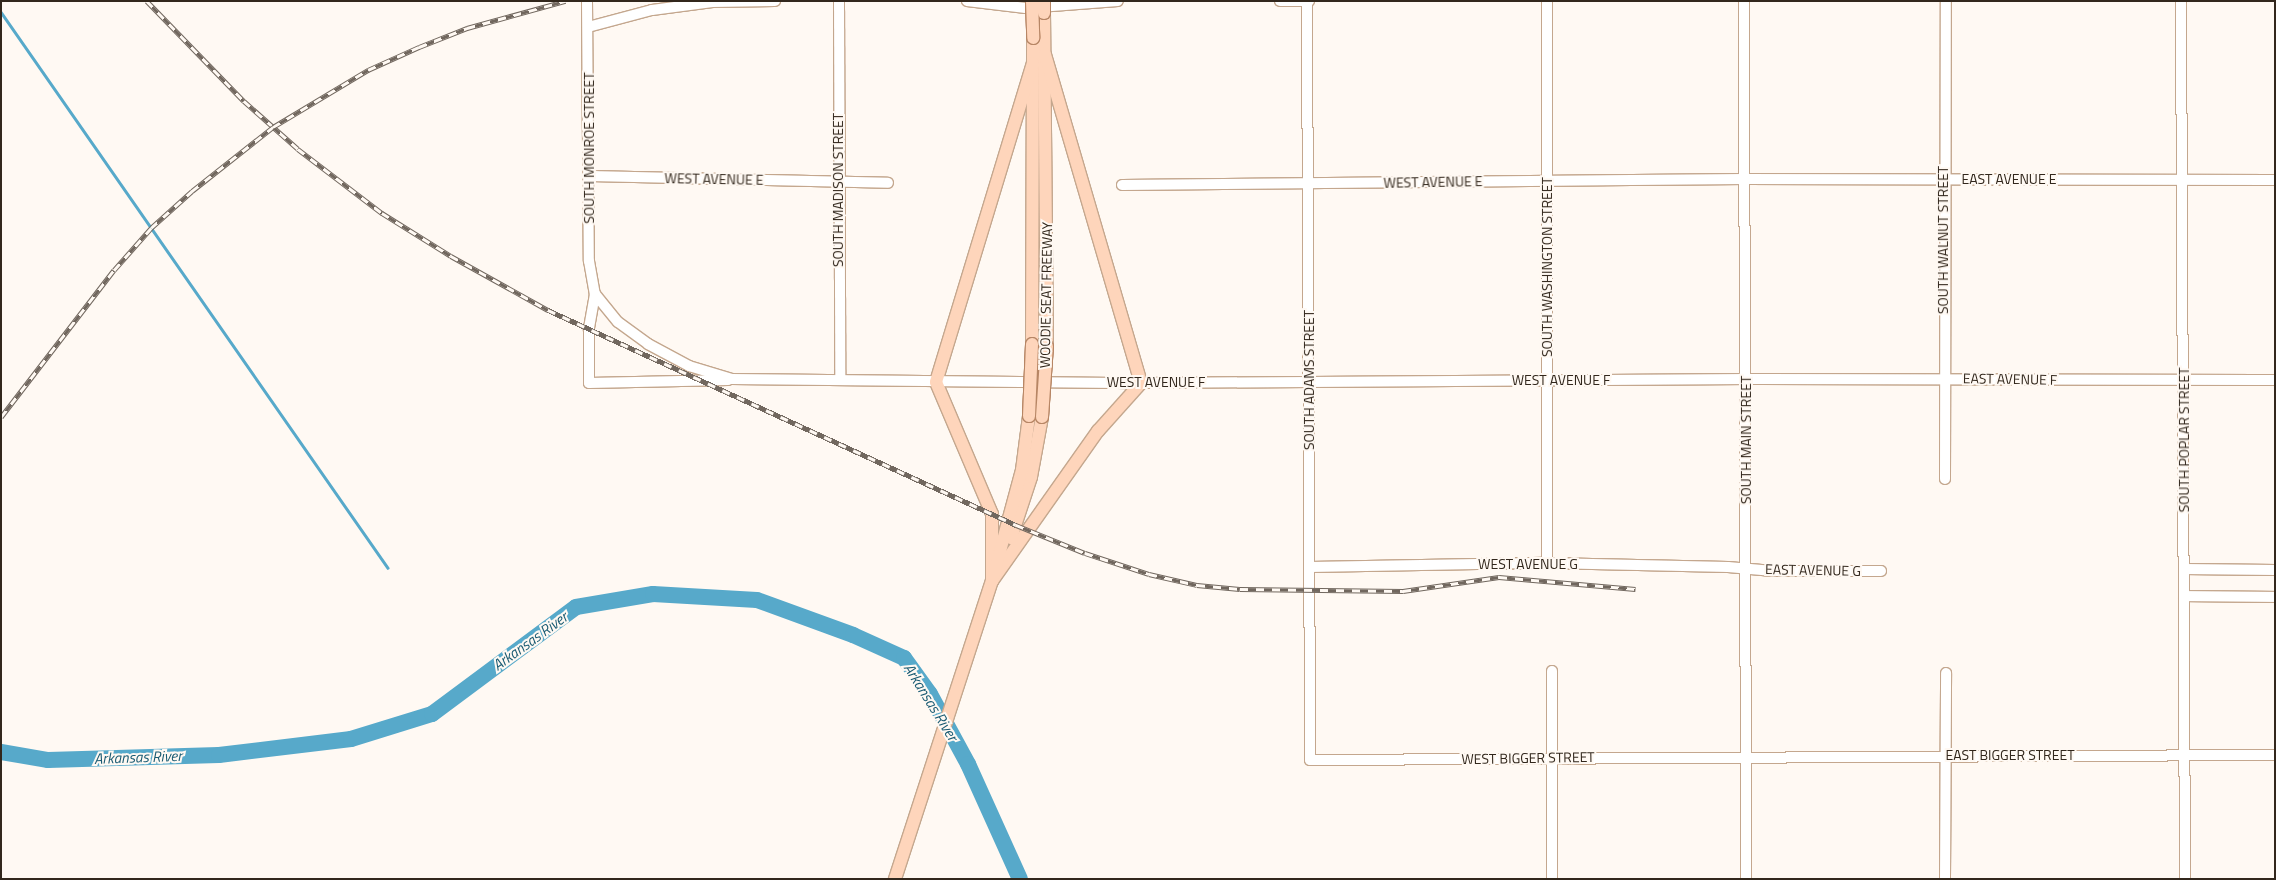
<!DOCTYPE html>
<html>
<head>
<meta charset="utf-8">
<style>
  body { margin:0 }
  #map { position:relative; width:2276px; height:880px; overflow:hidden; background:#fff9f3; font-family:"Titillium Web",sans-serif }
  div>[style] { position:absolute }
  .stream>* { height:2.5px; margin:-1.25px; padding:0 1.25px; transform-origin:1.25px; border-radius:1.25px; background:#57a9ca }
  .river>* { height:16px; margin:-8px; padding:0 8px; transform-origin:8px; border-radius:8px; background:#57a9ca }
  .roads { filter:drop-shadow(1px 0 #c4a78e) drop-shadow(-1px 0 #c4a78e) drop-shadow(0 1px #c4a78e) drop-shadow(0 -1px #c4a78e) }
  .minor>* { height:10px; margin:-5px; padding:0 5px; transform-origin:5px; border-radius:5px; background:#fff }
  .major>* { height:12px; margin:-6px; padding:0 6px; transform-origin:6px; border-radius:6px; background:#fed5bb }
  .rail>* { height:4.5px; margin-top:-2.25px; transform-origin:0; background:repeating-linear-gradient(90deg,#fff9f3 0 8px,#71675e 0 16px); box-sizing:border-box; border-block:1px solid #71675e }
  .bridges { filter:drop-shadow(1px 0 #b78665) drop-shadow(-1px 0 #b78665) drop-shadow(0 1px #b78665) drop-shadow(0 -1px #b78665) }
  .major-bridge>* { height:12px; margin:-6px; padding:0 6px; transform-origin:6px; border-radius:6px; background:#fed5bb }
  span { translate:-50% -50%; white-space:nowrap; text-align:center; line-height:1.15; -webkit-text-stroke:4px #fff9f3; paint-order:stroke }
  .street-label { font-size:14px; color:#32271c }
  .water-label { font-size:15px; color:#195a72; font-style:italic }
  .frame { position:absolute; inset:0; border:2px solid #32271c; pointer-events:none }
</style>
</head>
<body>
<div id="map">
  <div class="stream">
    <div style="left:1px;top:12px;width:677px;rotate:55.16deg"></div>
  </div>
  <div class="river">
    <div style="left:1px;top:752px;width:48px;rotate:9.7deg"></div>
    <div style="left:48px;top:760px;width:171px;rotate:-1.7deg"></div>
    <div style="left:219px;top:755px;width:133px;rotate:-6.9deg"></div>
    <div style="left:351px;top:739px;width:85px;rotate:-17.2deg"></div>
    <div style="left:432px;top:714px;width:179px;rotate:-36.6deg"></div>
    <div style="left:576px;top:607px;width:78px;rotate:-9.6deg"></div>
    <div style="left:653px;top:594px;width:104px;rotate:3.3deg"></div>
    <div style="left:757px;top:600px;width:102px;rotate:20deg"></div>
    <div style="left:853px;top:635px;width:56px;rotate:24.3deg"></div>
    <div style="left:904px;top:658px;width:44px;rotate:54.2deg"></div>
    <div style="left:930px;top:694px;width:80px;rotate:61.5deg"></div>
    <div style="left:968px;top:764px;width:126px;rotate:65.7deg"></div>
  </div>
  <div class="roads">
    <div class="minor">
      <div style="left:587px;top:1px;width:260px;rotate:89.6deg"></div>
      <div style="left:589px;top:261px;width:34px;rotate:80deg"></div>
      <div style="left:595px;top:294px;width:36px;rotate:100deg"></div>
      <div style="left:589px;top:329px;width:54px;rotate:90deg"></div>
      <div style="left:589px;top:383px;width:139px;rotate:-1.2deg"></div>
      <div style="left:839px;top:1px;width:378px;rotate:89.8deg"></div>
      <div style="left:967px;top:1px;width:59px;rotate:6.8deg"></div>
      <div style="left:1026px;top:8px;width:92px;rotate:-4.4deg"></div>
      <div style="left:1280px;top:1px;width:29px"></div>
      <div style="left:1307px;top:1px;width:759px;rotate:89.77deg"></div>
      <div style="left:1310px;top:760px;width:965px;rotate:-0.3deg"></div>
      <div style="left:1744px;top:1px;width:878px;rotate:89.87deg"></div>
      <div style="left:2181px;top:1px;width:878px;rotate:89.74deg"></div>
      <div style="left:588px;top:27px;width:66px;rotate:-14.9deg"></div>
      <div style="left:652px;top:10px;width:61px;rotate:-7.6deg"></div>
      <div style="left:712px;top:2px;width:63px;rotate:-0.9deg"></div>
      <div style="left:590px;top:176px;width:298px;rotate:1.3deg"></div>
      <div style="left:1122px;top:185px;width:622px;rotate:-0.55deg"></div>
      <div style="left:1744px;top:179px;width:531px;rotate:0.11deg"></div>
      <div style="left:595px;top:294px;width:36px;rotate:51deg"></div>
      <div style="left:618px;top:322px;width:37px;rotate:36deg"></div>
      <div style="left:648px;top:344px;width:47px;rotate:28.2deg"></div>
      <div style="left:689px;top:366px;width:45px;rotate:16.8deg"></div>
      <div style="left:732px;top:379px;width:409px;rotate:0.6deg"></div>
      <div style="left:1141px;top:383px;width:623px;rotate:-0.37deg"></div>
      <div style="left:1764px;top:379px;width:511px;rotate:0.11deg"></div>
      <div style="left:1945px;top:479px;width:477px;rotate:-89.9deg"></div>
      <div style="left:1547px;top:563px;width:562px;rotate:-90deg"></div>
      <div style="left:1310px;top:567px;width:237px;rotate:-1deg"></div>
      <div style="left:1547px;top:563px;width:181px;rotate:1.3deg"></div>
      <div style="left:1728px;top:567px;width:45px;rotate:5.1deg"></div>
      <div style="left:1773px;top:571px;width:108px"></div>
      <div style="left:2184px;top:569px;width:91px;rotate:0.6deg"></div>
      <div style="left:2184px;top:596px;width:91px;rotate:0.6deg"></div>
      <div style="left:1552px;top:879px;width:208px;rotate:-90deg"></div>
      <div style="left:1945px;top:879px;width:206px;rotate:-89.7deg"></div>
    </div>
    <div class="major">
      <div style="left:1044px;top:13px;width:333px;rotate:89.5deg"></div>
      <div style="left:1032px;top:344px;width:306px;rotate:-89.8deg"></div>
      <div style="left:1011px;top:538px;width:64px;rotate:-71.8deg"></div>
      <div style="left:1031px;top:477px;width:61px;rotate:-79.6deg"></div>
      <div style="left:992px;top:581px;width:184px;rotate:-54.8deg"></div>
      <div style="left:1098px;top:431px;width:64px;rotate:-48.1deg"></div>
      <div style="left:1141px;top:383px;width:343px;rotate:-106.3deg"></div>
      <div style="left:992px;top:581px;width:67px;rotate:-90deg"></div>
      <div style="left:992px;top:514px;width:143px;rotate:-113deg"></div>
      <div style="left:936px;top:382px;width:333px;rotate:-73.1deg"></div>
      <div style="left:895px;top:879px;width:313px;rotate:-72deg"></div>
      <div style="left:992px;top:581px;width:115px;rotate:-74.9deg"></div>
      <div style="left:1022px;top:470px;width:54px;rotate:-82.6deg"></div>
    </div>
  </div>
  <div class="rail">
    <div style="left:147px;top:1px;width:139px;rotate:45.9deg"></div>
    <div style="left:244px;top:101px;width:72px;rotate:41.6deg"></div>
    <div style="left:298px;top:149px;width:106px;rotate:37.3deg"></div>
    <div style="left:382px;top:213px;width:81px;rotate:31.9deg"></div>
    <div style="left:451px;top:256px;width:111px;rotate:29.1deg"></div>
    <div style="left:548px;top:310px;width:515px;rotate:24.67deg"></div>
    <div style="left:1016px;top:525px;width:74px;rotate:22.1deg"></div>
    <div style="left:1085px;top:553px;width:67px;rotate:18.2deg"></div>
    <div style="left:1149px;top:574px;width:49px;rotate:12.9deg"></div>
    <div style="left:1197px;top:585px;width:43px;rotate:5.3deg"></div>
    <div style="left:1240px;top:589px;width:163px;rotate:0.7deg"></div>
    <div style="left:1403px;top:591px;width:97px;rotate:-8.3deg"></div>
    <div style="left:1499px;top:577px;width:137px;rotate:5deg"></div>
    <div style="left:1px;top:417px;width:185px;rotate:-52.5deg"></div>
    <div style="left:114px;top:270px;width:56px;rotate:-48.6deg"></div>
    <div style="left:151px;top:228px;width:55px;rotate:-42.1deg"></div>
    <div style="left:192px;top:191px;width:103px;rotate:-38.3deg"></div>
    <div style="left:273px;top:127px;width:111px;rotate:-31deg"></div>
    <div style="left:368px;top:70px;width:56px;rotate:-24.3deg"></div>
    <div style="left:419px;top:47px;width:52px;rotate:-21.6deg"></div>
    <div style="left:467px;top:28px;width:102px;rotate:-15.4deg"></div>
  </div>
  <div class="bridges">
    <div class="major-bridge">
      <div style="left:1032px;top:1px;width:37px;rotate:88deg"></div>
      <div style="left:1044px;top:13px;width:12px;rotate:-90deg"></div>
      <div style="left:1029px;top:416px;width:72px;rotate:-87.6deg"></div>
      <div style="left:1042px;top:417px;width:71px;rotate:-86deg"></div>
    </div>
  </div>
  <div class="street-label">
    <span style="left:589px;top:148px;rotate:-90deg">SOUTH MONROE STREET</span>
    <span style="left:714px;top:179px;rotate:1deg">WEST AVENUE E</span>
    <span style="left:2009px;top:179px">EAST AVENUE E</span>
    <span style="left:1433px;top:182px;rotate:-1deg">WEST AVENUE E</span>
    <span style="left:838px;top:190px;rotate:-90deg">SOUTH MADISON STREET</span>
    <span style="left:1943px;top:240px;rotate:-90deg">SOUTH WALNUT STREET</span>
    <span style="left:1547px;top:267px;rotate:-90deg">SOUTH WASHINGTON STREET</span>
    <span style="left:1046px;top:295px;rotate:-89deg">WOODIE SEAT FREEWAY</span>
    <span style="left:2010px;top:379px;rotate:1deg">EAST AVENUE F</span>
    <span style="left:1309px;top:380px;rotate:-90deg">SOUTH ADAMS STREET</span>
    <span style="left:1561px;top:380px">WEST AVENUE F</span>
    <span style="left:1156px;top:382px">WEST AVENUE F</span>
    <span style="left:1746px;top:440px;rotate:-90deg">SOUTH MAIN STREET</span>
    <span style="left:2184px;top:440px;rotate:-90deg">SOUTH POPLAR STREET</span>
    <span style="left:1528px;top:564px">WEST AVENUE G</span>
    <span style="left:1813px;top:570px;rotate:1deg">EAST AVENUE G</span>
    <span style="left:2010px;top:755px">EAST BIGGER STREET</span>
    <span style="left:1528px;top:758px;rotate:-1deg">WEST BIGGER STREET</span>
  </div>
  <div class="water-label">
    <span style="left:530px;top:641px;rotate:-36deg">Arkansas River</span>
    <span style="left:931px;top:702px;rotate:58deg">Arkansas River</span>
    <span style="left:138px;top:757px;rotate:-2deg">Arkansas River</span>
  </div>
  <div class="frame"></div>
</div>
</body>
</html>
